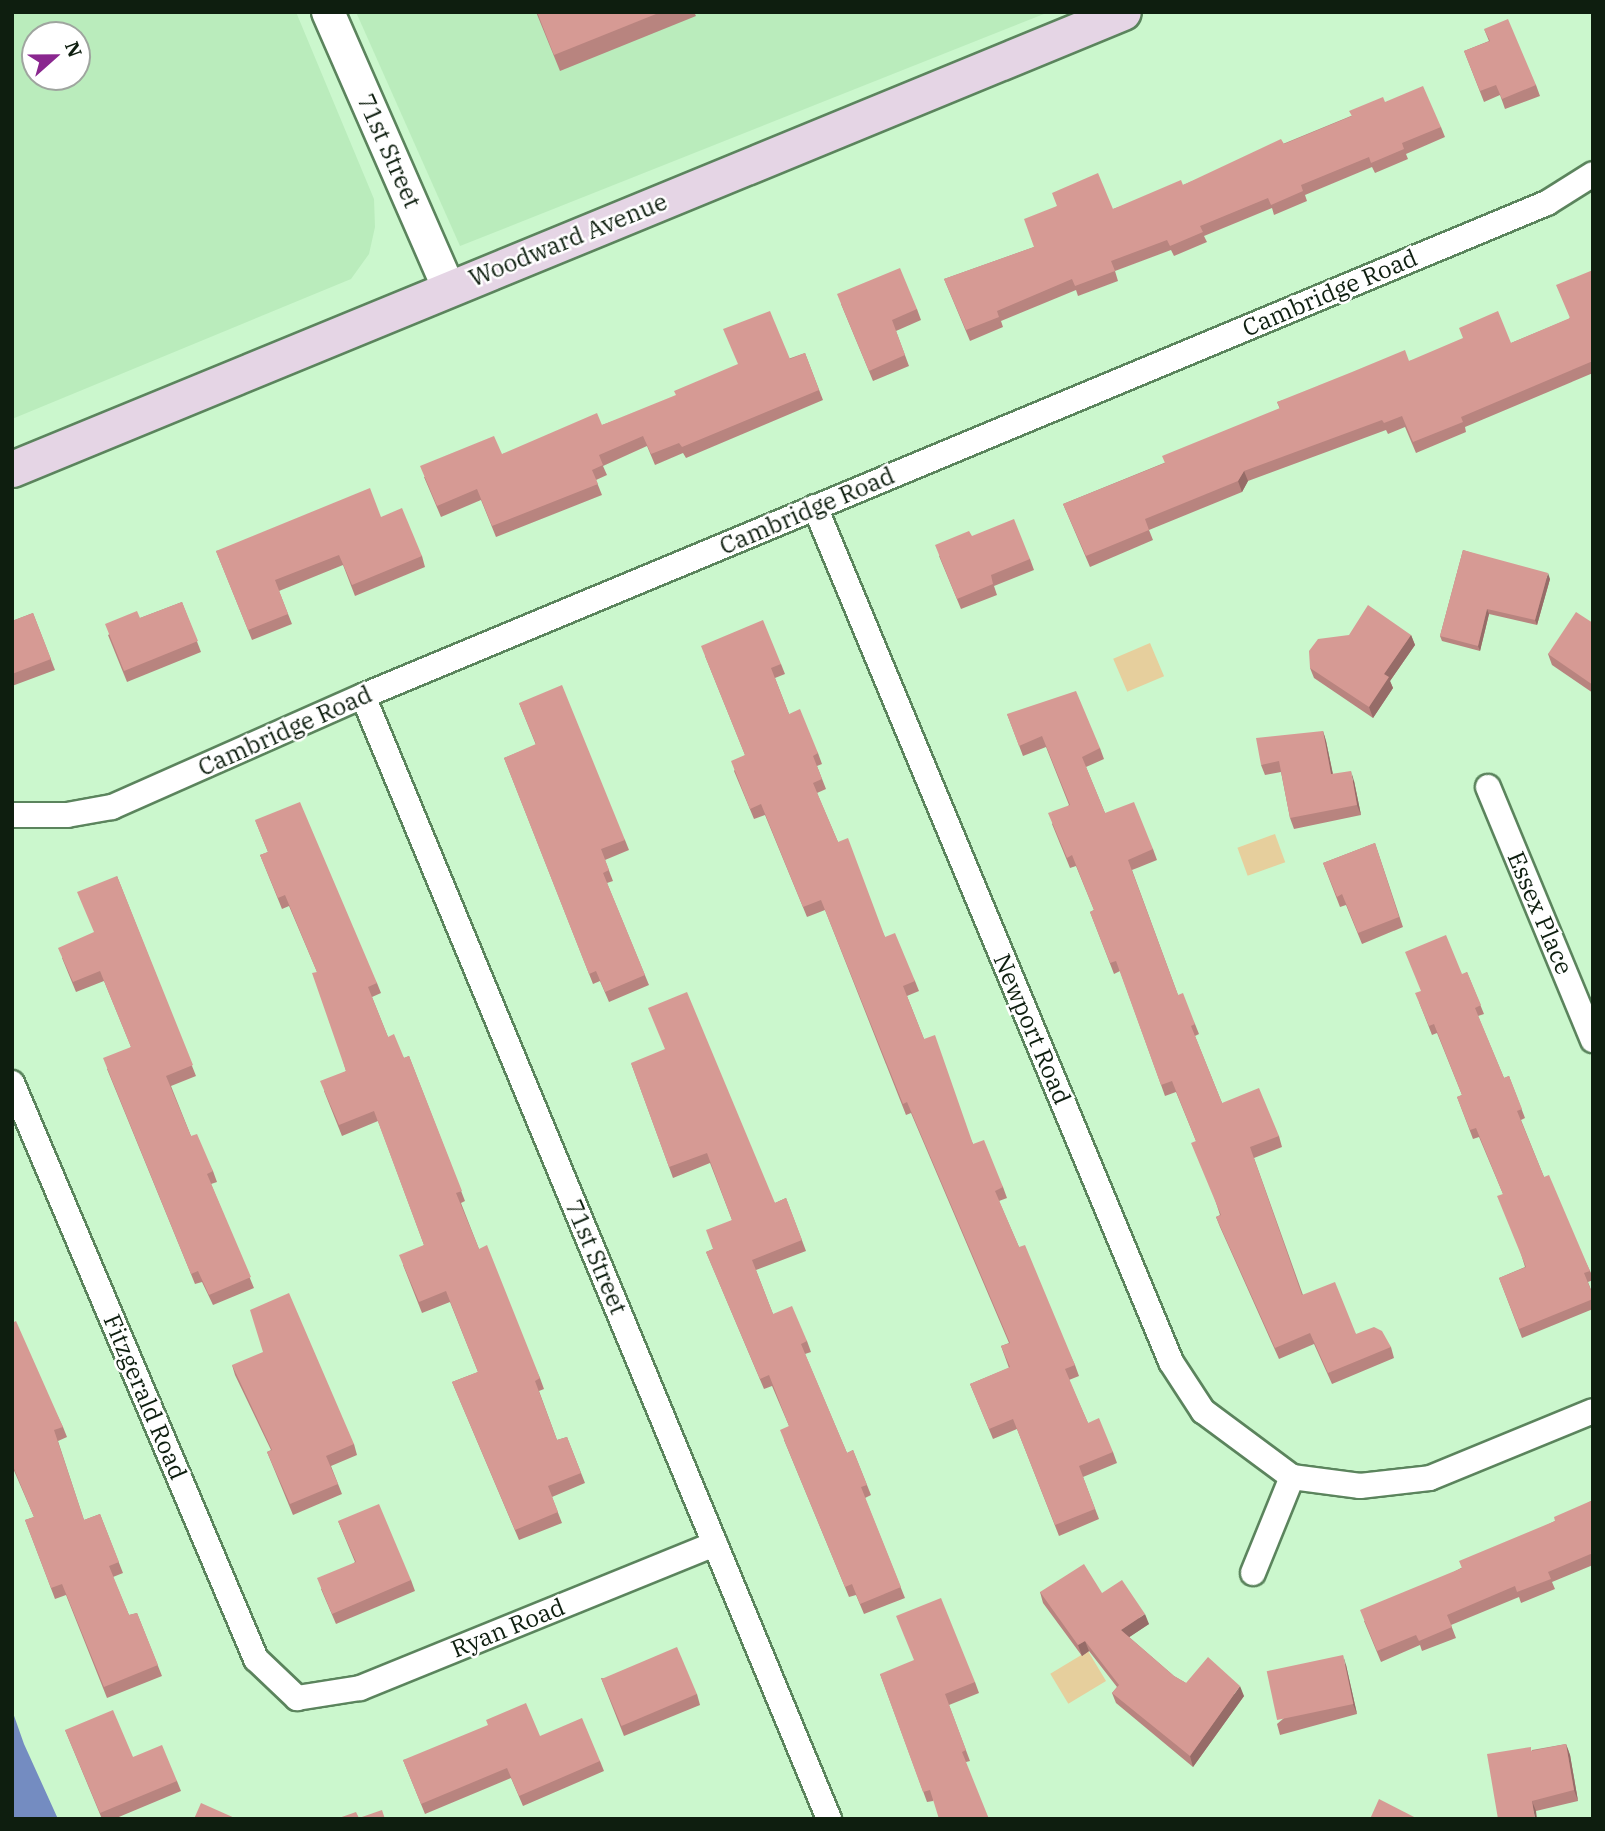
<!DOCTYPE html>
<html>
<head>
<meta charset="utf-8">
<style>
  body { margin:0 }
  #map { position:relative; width:1605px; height:1831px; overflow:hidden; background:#cbf7cd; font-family:"IBM Plex Serif",serif }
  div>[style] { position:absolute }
  .built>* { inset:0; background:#baecbc }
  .green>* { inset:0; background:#e6cf9d; transform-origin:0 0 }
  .water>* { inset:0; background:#748cc1 }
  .roads { filter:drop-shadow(2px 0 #5b845d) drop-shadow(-2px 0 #5b845d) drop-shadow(0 2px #5b845d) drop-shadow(0 -2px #5b845d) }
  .minor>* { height:24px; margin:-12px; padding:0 12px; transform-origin:12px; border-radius:12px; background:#fff }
  .tertiary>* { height:32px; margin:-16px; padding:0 16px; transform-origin:16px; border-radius:16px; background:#fff }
  .secondary>* { height:35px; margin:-17.5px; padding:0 17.5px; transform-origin:17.5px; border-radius:17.5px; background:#e5d5e5 }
  .wall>* { inset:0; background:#b8847f }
  .shaded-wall>* { inset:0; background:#966c68 }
  .building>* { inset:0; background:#d69a94; transform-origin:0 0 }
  span { translate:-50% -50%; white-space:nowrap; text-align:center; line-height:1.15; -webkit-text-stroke:5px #fff; paint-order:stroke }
  .street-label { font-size:24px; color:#0e1e0f }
  .frame { position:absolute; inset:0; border:14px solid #0e1e0f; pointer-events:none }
  .north { position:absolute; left:21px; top:21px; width:70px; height:70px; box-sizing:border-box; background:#fff; border:2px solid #9fa59f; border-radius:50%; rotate:69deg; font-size:19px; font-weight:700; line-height:28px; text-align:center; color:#0e1e0f }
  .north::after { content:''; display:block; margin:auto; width:24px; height:32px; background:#8a278f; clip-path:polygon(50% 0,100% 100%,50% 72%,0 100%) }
</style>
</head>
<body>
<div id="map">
  <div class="built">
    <div style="clip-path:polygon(evenodd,12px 12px,296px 12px,374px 199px,375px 227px,369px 254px,351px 279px,12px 419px,12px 12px,35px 35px,77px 35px,77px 77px,35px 77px,35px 35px)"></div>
    <div style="clip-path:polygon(356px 12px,1049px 12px,460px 246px)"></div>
  </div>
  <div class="green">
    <div style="left:1150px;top:643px;width:36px;height:40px;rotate:67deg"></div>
    <div style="left:1275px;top:834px;width:30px;height:40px;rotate:70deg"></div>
    <div style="left:1088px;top:1651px;width:35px;height:44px;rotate:59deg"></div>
  </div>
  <div class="water">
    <div style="clip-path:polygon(12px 1710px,24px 1744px,58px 1819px,12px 1819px)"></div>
  </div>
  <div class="roads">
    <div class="minor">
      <div style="left:815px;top:507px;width:926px;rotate:67.39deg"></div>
      <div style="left:1171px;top:1362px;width:59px;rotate:56.9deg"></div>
      <div style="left:1203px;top:1411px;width:111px;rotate:36.6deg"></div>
      <div style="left:1292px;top:1477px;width:69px;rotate:7.5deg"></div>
      <div style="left:1360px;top:1486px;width:70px;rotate:-6.5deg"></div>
      <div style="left:1430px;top:1478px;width:176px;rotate:-22.3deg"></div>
      <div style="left:363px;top:696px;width:1216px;rotate:67.46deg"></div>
      <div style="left:1488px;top:787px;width:274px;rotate:67.5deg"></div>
      <div style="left:12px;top:815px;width:55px"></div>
      <div style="left:67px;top:815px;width:46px;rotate:-10.1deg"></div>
      <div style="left:112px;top:807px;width:274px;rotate:-23.9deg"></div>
      <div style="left:363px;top:696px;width:1283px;rotate:-22.61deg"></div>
      <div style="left:1547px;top:203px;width:54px;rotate:-32.2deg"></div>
      <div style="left:12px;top:1083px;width:626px;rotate:67.04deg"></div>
      <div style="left:256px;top:1659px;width:57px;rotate:43.6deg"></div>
      <div style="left:297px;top:1698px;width:64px;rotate:-9deg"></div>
      <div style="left:360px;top:1688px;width:383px;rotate:-22.1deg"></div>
      <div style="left:1253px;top:1573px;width:104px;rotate:-67.9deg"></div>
    </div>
    <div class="tertiary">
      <div style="left:328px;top:12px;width:302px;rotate:66.4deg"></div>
    </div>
    <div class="secondary">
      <div style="left:12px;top:469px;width:1201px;rotate:-22.36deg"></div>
    </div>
  </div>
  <div class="wall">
    <div style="clip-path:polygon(536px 12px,694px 12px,696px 16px,560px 71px)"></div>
    <div style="clip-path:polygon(1484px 29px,1536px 85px,1540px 96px,1505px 109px,1500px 95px,1484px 102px,1464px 51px,1489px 41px)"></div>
    <div style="clip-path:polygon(1385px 102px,1441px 127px,1445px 137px,1406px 154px,1408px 159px,1375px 173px,1372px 167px,1305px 195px,1307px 201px,1274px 215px,1272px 208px,1204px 236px,1207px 242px,1174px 256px,1171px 250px,1115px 271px,1118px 281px,1078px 296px,1076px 290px,1001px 321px,1003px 327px,970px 341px,944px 279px,1034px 247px,1057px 206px,1113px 209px,1183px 185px)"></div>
    <div style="clip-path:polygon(1593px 270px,1593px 373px,1465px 427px,1466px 432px,1416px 453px,1405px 427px,1388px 434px,1386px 430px,1248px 481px,1242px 492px,1149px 530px,1153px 540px,1090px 567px,1063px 504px,1164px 463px,1280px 409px,1277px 402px,1409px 361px,1511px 343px,1569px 319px)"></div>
    <div style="clip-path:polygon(841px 304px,917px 309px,921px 320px,896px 331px,909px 366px,873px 381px)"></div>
    <div style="clip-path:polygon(805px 353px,823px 400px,686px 458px,683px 453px,655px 465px,647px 446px,603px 466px,607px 475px,596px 480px,602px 495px,496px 537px,481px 500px,441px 517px,424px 477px,602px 425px)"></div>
    <div style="clip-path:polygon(381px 517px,422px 556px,425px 567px,355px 596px,343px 565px,279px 591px,292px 624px,252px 640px,216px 551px)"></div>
    <div style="clip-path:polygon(972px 536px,1030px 559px,1034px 570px,994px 586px,997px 595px,961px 609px,939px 556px)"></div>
    <div style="clip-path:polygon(1463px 550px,1550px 579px,1537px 625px,1489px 614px,1480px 651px,1442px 641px,1440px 636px)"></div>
    <div style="clip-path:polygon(182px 602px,201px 652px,127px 682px,108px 635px,140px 618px)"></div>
    <div style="clip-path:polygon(33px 613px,55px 670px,12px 686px,12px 621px)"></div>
    <div style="clip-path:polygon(1593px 623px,1593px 693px,1552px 665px,1548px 654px)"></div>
    <div style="clip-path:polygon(1411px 635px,1415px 645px,1390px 681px,1393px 688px,1373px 718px,1314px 678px,1310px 668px)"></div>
    <div style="clip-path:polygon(705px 656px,781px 664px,785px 674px,775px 678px,789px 714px,818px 753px,822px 764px,817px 766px,826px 789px,817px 793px,838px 842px,885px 937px,915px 981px,919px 991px,907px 996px,924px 1039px,973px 1144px,1003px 1187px,1007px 1198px,999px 1201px,1019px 1247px,1075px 1365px,1079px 1376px,1069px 1380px,1088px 1423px,1113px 1452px,1117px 1463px,1083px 1477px,1099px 1519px,1059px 1536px,1017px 1429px,993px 1439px,970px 1384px,1009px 1368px,1001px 1346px,1009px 1343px,911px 1113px,906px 1115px,825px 910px,807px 917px,765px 815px,754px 819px,734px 771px,745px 755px)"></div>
    <div style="clip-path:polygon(519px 703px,625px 840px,629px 850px,605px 860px,613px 881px,607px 883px,649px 985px,609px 1002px,600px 981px,593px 984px,504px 758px,536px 745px)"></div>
    <div style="clip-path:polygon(1007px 714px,1100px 748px,1104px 759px,1086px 767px,1105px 813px,1153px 849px,1157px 860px,1132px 870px,1178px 995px,1195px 1024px,1199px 1034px,1195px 1036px,1222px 1103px,1279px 1136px,1282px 1147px,1254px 1158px,1303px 1295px,1356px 1334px,1391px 1347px,1394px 1358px,1332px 1384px,1314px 1344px,1279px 1359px,1220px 1227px,1216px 1217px,1220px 1215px,1196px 1141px,1176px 1092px,1165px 1096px,1120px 971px,1114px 974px,1090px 912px,1094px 910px,1076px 866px,1070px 868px,1052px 824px,1069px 805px,1046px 747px,1023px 756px)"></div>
    <div style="clip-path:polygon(1323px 731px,1326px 741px,1333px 774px,1354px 781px,1361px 815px,1294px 829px,1290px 818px,1281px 772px,1265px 775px,1261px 765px)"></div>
    <div style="clip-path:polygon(255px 820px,377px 983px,381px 993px,372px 997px,388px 1037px,404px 1058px,409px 1056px,465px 1201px,461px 1203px,479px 1249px,540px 1378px,544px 1389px,539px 1391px,557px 1440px,567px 1437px,585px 1483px,552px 1497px,562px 1523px,519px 1540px,452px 1382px,478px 1372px,450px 1302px,422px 1313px,403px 1265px,424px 1245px,378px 1121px,342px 1136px,324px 1091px,346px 1071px,317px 972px,289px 906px,282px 909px,260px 855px,268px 852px)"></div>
    <div style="clip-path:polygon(1375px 843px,1403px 927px,1362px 944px,1346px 905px,1340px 907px,1323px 863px)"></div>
    <div style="clip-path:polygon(117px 876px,196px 1076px,171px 1086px,191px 1136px,213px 1171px,217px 1182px,211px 1184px,254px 1288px,213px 1305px,202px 1282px,195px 1284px,107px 1069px,131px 1047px,104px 981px,76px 992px,62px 958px,94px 933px)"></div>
    <div style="clip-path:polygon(1467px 972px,1484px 1014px,1478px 1016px,1504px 1078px,1509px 1076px,1525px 1118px,1521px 1120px,1544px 1177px,1593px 1277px,1593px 1280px,1588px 1282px,1593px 1295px,1593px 1309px,1522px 1338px,1499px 1278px,1525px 1267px,1503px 1194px,1479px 1137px,1473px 1139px,1457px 1097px,1462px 1095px,1437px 1033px,1432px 1035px,1419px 1002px)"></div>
    <div style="clip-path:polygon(631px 1063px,775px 1203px,786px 1198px,806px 1251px,756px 1270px,773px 1314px,807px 1341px,811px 1352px,805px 1354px,847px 1453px,853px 1450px,871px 1495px,865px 1498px,905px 1598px,864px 1614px,856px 1595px,849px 1597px,784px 1440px,789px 1426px,772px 1386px,764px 1389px,706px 1252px,713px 1249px,732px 1220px,710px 1163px,673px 1178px)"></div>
    <div style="clip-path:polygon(12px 1323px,63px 1427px,67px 1437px,58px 1441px,84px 1520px,100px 1514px,123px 1573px,113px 1577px,129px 1615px,137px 1613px,162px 1676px,107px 1698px,66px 1595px,55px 1599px,25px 1520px,34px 1517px,12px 1466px)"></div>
    <div style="clip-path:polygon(232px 1365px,354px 1444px,357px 1455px,331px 1466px,342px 1494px,293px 1515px,267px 1452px,271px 1450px,235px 1375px)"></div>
    <div style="clip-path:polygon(1593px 1500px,1593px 1565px,1552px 1582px,1555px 1589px,1521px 1603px,1519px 1597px,1451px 1625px,1456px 1638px,1422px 1651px,1420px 1645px,1381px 1662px,1364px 1621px,1461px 1568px,1555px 1521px)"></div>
    <div style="clip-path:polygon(338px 1521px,411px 1580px,415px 1591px,336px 1624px,321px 1589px,355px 1562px)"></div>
    <div style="clip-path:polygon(1040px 1592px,1102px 1593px,1149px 1624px,1129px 1637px,1174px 1676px,1186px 1683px,1244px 1696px,1193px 1767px,1116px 1703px,1112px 1693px,1117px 1687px,1089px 1651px,1082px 1656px,1043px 1603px)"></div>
    <div style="clip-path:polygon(1346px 1665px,1357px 1714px,1280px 1735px,1277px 1724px)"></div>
    <div style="clip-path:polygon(880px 1674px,975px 1682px,979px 1693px,949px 1705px,970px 1761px,966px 1762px,933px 1801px,927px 1802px)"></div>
    <div style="clip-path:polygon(601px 1678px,697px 1694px,700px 1705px,624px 1736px)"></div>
    <div style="clip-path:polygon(65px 1730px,133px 1757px,177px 1781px,181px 1791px,114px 1819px,102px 1819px)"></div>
    <div style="clip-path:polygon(540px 1736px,600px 1761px,604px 1771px,523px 1806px,511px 1778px,425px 1814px,403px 1760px)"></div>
    <div style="clip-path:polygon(1566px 1744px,1570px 1755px,1578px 1801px,1536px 1811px,1498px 1819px,1532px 1750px)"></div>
  </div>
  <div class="shaded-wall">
    <div style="clip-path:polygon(1244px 471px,1248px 481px,1242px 492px,1238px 481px)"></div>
    <div style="clip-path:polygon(1548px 573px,1550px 579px,1537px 625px,1535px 620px)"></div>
    <div style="clip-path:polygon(1487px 609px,1489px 614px,1480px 651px,1478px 646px)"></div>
    <div style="clip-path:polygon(1411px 635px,1415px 645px,1390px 681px,1393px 688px,1373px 718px,1369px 707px,1384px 674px)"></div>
    <div style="clip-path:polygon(1323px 731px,1326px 741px,1335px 785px,1331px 774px)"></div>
    <div style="clip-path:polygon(1351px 771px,1354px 781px,1361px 815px,1357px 805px)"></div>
    <div style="clip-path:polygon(1145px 1614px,1149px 1624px,1125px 1640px,1121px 1630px)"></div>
    <div style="clip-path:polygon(1085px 1641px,1089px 1651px,1082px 1656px,1078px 1645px)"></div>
    <div style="clip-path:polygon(1343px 1655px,1346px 1665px,1357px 1714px,1353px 1704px)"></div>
    <div style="clip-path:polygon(1240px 1686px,1244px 1696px,1193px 1767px,1190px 1756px)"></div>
    <div style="clip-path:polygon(1566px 1744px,1570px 1755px,1578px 1801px,1574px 1790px)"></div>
    <div style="clip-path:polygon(1532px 1801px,1536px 1811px,1537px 1819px,1535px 1819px)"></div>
  </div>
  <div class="building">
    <div style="clip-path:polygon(537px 12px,661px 12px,554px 55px)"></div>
    <div style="clip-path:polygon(1508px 19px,1536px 85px,1502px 99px,1496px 85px,1480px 91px,1464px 51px,1490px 41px,1484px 29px)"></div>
    <div style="clip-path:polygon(1423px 86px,1441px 127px,1402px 143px,1404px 149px,1371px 163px,1369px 157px,1301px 185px,1303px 191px,1271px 205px,1268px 198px,1200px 226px,1203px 232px,1170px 246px,1167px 240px,1111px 261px,1115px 271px,1075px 286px,1072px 279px,997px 311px,999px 317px,966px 330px,944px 279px,1034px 247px,1024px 219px,1057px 206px,1052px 193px,1098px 173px,1113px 209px,1181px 180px,1183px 185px,1281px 139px,1284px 144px,1352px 116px,1349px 111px,1383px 97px,1385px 102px)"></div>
    <div style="clip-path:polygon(900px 268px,917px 309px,892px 320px,905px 355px,869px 371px,837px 294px)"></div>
    <div style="clip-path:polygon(1593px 270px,1593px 361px,1461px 417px,1463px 422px,1413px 442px,1402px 416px,1384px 423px,1382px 420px,1244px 471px,1238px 481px,1145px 519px,1149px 530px,1086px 556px,1063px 504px,1165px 463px,1162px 456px,1280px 408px,1277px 402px,1352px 372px,1405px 350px,1409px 361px,1463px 338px,1459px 328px,1498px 311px,1511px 343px,1570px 318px,1556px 285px)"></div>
    <div style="clip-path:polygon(770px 311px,790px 359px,805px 353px,819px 390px,682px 447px,679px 443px,651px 454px,643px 436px,599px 455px,603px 465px,592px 470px,598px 484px,492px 526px,477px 489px,437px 506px,420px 466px,494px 436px,502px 454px,597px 413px,602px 425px,676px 395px,674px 391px,738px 364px,723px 329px)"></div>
    <div style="clip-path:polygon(370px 488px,381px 517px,402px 508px,422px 556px,352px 585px,339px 555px,275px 580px,288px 614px,248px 630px,216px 551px)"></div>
    <div style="clip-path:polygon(1014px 519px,1030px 559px,991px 575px,993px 584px,957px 599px,935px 545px,969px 531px,972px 536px)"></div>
    <div style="clip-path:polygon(1463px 550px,1548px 573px,1535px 620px,1487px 609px,1478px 646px,1440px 636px)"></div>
    <div style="clip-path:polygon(182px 602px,198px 641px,124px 671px,105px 624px,137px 611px,140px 618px)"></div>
    <div style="clip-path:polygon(1368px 605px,1411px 635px,1384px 674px,1389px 677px,1369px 707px,1310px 668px,1309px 651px,1318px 639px,1349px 635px)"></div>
    <div style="clip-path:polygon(1576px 612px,1593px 623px,1593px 685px,1548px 654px)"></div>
    <div style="clip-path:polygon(33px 613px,51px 659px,12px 674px,12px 621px)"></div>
    <div style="clip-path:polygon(763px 620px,781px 664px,771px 668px,789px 714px,800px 709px,818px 753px,813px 756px,822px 779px,813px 783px,838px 842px,848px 838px,885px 937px,895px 933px,915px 981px,903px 986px,924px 1039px,935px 1035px,973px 1144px,984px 1140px,1003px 1187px,995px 1191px,1019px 1247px,1025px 1245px,1075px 1365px,1065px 1369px,1088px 1423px,1099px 1418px,1113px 1452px,1079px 1466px,1095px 1509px,1055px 1525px,1013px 1419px,989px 1429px,970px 1384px,1010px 1367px,1001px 1346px,1010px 1343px,907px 1102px,903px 1104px,821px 900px,803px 907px,761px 804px,750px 809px,731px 761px,745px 755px,701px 646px)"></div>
    <div style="clip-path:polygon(562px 685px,625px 840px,601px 849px,609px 870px,603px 873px,645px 975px,605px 992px,596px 971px,589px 974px,504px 758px,536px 744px,519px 703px)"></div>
    <div style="clip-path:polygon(1076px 691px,1100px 748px,1082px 757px,1105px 813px,1134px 802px,1153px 849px,1128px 860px,1178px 995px,1183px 993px,1195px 1024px,1191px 1026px,1222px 1103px,1259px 1088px,1279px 1136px,1250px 1147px,1302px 1295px,1335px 1282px,1356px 1334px,1374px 1327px,1382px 1331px,1391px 1347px,1328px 1373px,1310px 1333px,1275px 1348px,1216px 1217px,1221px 1215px,1191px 1143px,1196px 1141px,1172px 1081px,1161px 1085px,1116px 961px,1110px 963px,1090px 912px,1094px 910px,1072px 855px,1067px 858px,1048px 813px,1070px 805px,1042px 736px,1019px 746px,1007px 714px)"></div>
    <div style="clip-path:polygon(1323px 731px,1331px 774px,1351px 771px,1357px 805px,1290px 818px,1279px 761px,1261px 765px,1256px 738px)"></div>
    <div style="clip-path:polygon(300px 802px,377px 983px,368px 987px,388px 1037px,394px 1034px,404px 1058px,409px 1056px,462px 1191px,456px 1193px,479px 1249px,487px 1245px,540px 1378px,535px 1381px,557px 1440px,567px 1437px,581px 1473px,548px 1486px,558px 1512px,515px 1530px,452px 1382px,478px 1372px,446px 1291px,419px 1302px,399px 1255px,424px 1245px,374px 1111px,339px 1125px,320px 1081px,346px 1071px,312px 973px,317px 972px,285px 895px,278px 898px,260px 855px,268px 852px,255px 820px)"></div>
    <div style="clip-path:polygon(1375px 843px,1399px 917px,1358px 933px,1342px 894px,1337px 897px,1323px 863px)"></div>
    <div style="clip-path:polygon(117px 876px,193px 1065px,166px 1076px,191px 1136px,197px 1134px,213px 1171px,207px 1174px,251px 1277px,209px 1295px,198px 1271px,191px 1274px,103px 1058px,131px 1047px,100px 971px,73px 982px,58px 948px,94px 932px,77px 892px)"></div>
    <div style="clip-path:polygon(1446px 935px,1462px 974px,1467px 972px,1481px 1005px,1475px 1008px,1504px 1078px,1509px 1076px,1522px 1109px,1517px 1111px,1544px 1177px,1549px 1175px,1590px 1271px,1584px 1273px,1593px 1295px,1593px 1299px,1519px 1329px,1499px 1278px,1526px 1267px,1497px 1196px,1503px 1194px,1476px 1128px,1470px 1130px,1457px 1097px,1462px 1095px,1434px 1024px,1429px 1026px,1415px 993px,1421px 991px,1405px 952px)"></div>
    <div style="clip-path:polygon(687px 992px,775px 1203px,786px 1198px,802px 1240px,752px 1260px,773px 1314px,792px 1306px,807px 1341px,801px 1344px,847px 1453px,853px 1450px,867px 1485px,861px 1487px,901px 1587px,860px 1604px,852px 1584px,845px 1587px,780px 1430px,789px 1426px,769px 1375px,760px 1379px,706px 1252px,713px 1249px,706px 1230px,732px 1220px,707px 1153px,669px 1167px,631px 1063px,665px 1049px,648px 1008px)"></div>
    <div style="clip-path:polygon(289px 1293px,354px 1444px,326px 1456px,338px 1484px,290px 1504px,267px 1452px,272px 1450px,232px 1365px,263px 1352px,250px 1310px)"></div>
    <div style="clip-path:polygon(16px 1321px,63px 1427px,54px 1430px,84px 1520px,100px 1514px,119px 1562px,109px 1566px,129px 1615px,137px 1613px,158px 1665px,104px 1687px,62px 1584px,51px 1588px,25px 1520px,34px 1517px,12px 1464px,12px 1323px)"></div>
    <div style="clip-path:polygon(1593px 1500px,1593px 1553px,1548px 1572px,1551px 1579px,1517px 1592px,1515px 1586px,1447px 1615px,1452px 1627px,1419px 1641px,1416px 1635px,1377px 1651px,1360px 1610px,1462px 1568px,1459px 1561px,1555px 1521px,1554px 1517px)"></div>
    <div style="clip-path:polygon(379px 1504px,411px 1580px,332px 1614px,317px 1578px,356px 1562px,338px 1521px)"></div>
    <div style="clip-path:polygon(1084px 1564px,1102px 1593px,1122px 1580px,1145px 1614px,1121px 1630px,1174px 1676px,1186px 1683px,1208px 1657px,1240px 1686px,1190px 1756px,1112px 1693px,1119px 1685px,1085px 1641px,1078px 1645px,1040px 1592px)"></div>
    <div style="clip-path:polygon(941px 1598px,975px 1682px,945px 1694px,966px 1750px,962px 1752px,989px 1819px,939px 1819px,930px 1790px,923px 1792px,880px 1674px,914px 1660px,896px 1616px)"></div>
    <div style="left:677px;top:1647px;width:51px;height:82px;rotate:67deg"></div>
    <div style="left:1343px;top:1655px;width:50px;height:78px;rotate:78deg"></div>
    <div style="clip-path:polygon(526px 1703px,540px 1736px,582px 1718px,600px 1761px,519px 1796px,507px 1768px,421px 1804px,403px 1760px,488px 1725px,486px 1720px)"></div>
    <div style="clip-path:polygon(113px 1710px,133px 1757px,162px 1745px,177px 1781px,100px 1813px,65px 1730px)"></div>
    <div style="clip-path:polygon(1566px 1744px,1574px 1790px,1532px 1801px,1535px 1819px,1498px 1819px,1487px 1754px,1531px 1747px,1531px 1751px)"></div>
    <div style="clip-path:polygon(1379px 1799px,1418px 1819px,1370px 1819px)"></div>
    <div style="clip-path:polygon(201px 1803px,237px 1819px,194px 1819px)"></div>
    <div style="clip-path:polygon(382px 1810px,385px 1819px,336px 1819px,356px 1812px,359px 1818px)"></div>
  </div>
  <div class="street-label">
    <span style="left:389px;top:151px;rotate:66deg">71st Street</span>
    <span style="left:568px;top:240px;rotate:-22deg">Woodward Avenue</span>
    <span style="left:1330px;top:293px;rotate:-23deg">Cambridge Road</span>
    <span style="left:807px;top:511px;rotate:-23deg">Cambridge Road</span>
    <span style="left:285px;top:731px;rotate:-24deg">Cambridge Road</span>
    <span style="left:1540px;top:913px;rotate:67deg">Essex Place</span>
    <span style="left:1032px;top:1029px;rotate:67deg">Newport Road</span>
    <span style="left:596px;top:1257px;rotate:67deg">71st Street</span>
    <span style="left:145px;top:1397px;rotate:67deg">Fitzgerald Road</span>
    <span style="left:508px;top:1628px;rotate:-22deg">Ryan Road</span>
  </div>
  <div class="frame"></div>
  <div class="north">N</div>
</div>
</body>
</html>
